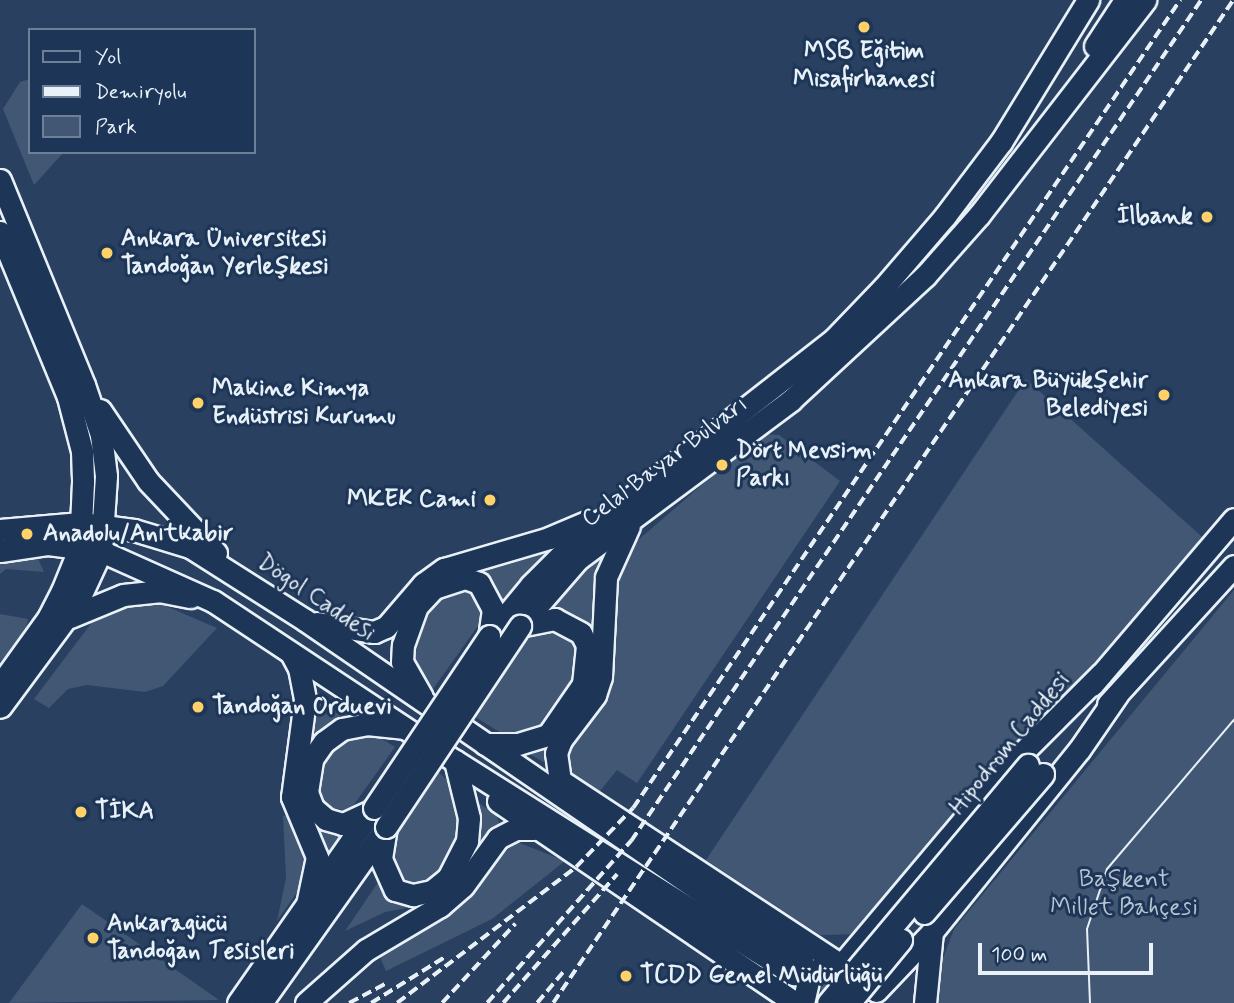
<!DOCTYPE html>
<html>
<head>
<meta charset="utf-8">
<style>
  body { margin:0 }
  #map { position:relative; width:1234px; height:1003px; overflow:hidden; background:#294061; font-family:Mynerve,sans-serif }
  div>[style] { position:absolute }
  .green>* { inset:0; background:#415774 }
  .major-tunnel>* { height:21px; margin-top:-10.5px; transform-origin:0; background:repeating-linear-gradient(90deg,#465b78 0 21px,transparent 0 31px) }
  .roads { filter:drop-shadow(2px 0 #e8f1f8) drop-shadow(-2px 0 #e8f1f8) drop-shadow(0 2px #e8f1f8) drop-shadow(0 -2px #e8f1f8) }
  .major>* { height:21px; margin:-10.5px; padding:0 10.5px; transform-origin:10.5px; border-radius:10.5px; background:#1d3557 }
  .tram>* { height:2px; margin:-1px; padding:0 1px; transform-origin:1px; border-radius:1px; background:#e8f1f8 }
  .rail>* { height:3.5px; margin-top:-1.75px; transform-origin:0; background:repeating-linear-gradient(90deg,#e8f1f8 0 10px,transparent 0 15px) }
  .bridges { filter:drop-shadow(2px 0 #e8f1f8) drop-shadow(-2px 0 #e8f1f8) drop-shadow(0 2px #e8f1f8) drop-shadow(0 -2px #e8f1f8) }
  .major-bridge>* { height:21px; margin:-10.5px; padding:0 10.5px; transform-origin:10.5px; border-radius:10.5px; background:#1d3557 }
  .dots>* { width:19px; height:19px; translate:-50% -50%; box-sizing:border-box; border:4px solid #1d3557; border-radius:50% }
  span { translate:-50% -50%; white-space:nowrap; text-align:center; line-height:1.15; -webkit-text-stroke:6px #1d3557; paint-order:stroke }
  .poi-label { font-size:24px; color:#e8f1f8; font-weight:700 }
  .right { translate:-100% -50%; text-align:right }
  .left { translate:0 -50%; text-align:left }
  .street-label { font-size:24px; color:#e8f1f8 }
  .park-label { font-size:24px; color:#b6c3d0 }
  .legend { position:absolute; left:28px; top:28px; width:228px; height:126px; box-sizing:border-box; background:#1d3557; border:2px solid #6e8097; margin:0; padding:9px 12px; list-style:none; font-size:21px; color:#e8f1f8 }
  .legend li { display:flex; align-items:center; gap:14px; height:35px }
  .legend b { width:35px; border:2px solid #6e8097 }
  .scale { position:absolute; left:978px; top:943px; width:175px; height:32px; box-sizing:border-box; border:4px solid #e8f1f8; border-top:0; padding-left:9px; font-size:21px; line-height:24px; white-space:nowrap; color:#e8f1f8; -webkit-text-stroke:5px #1d3557; paint-order:stroke }
</style>
</head>
<body>
<div id="map">
  <div class="green">
    <div style="clip-path:polygon(30px 79px,30px 152px,64px 152px,34px 185px,3px 109px,20px 82px)"></div>
    <div style="clip-path:polygon(1026px 379px,1210px 544px,865px 934px,820px 935px,706px 860px)"></div>
    <div style="clip-path:polygon(761px 434px,779px 435px,840px 481px,637px 783px,617px 770px,596px 796px,572px 776px,565px 762px,572px 744px,607px 692px,614px 672px,619px 567px,630px 547px)"></div>
    <div style="clip-path:polygon(558px 544px,506px 608px,492px 580px,469px 571px)"></div>
    <div style="clip-path:polygon(604px 552px,599px 671px,586px 702px,556px 738px,548px 765px,520px 748px,548px 742px,587px 694px,597px 668px,598px 647px,592px 632px,578px 618px,545px 615px)"></div>
    <div style="clip-path:polygon(37px 556px,44px 572px,6px 569px,0 574px,0 559px)"></div>
    <div style="clip-path:polygon(471px 585px,482px 609px,480px 623px,433px 689px,412px 671px,410px 637px,417px 618px,440px 592px)"></div>
    <div style="clip-path:polygon(1234px 590px,1234px 1003px,935px 1003px,940px 966px,954px 929px)"></div>
    <div style="clip-path:polygon(154px 601px,217px 628px,163px 686px,145px 692px,87px 685px,68px 689px,49px 708px,34px 699px,99px 613px)"></div>
    <div style="clip-path:polygon(0 614px,28px 619px,24px 638px,4px 665px,0 660px)"></div>
    <div style="clip-path:polygon(544px 627px,577px 638px,574px 680px,538px 731px,501px 733px,472px 715px,517px 648px)"></div>
    <div style="clip-path:polygon(318px 693px,352px 719px,302px 762px,315px 709px)"></div>
    <div style="clip-path:polygon(371px 732px,395px 747px,353px 806px,343px 810px,326px 807px,316px 789px,318px 765px,327px 750px,343px 738px)"></div>
    <div style="clip-path:polygon(436px 770px,448px 781px,461px 806px,459px 838px,448px 863px,417px 886px,399px 882px,389px 856px,396px 835px)"></div>
    <div style="clip-path:polygon(470px 797px,496px 815px,500px 824px,446px 891px,428px 904px,385px 912px,345px 931px,381px 878px,406px 900px,426px 900px,444px 890px,472px 847px)"></div>
    <div style="clip-path:polygon(310px 813px,348px 831px,327px 859px)"></div>
    <div style="clip-path:polygon(287px 815px,309px 858px,302px 885px,277px 921px,286px 878px,283px 816px)"></div>
    <div style="clip-path:polygon(520px 843px,565px 861px,492px 919px,386px 971px,380px 957px,463px 904px,511px 845px)"></div>
    <div style="clip-path:polygon(82px 904px,179px 972px,219px 1000px,9px 1003px)"></div>
  </div>
  <div class="major-tunnel">
    <div style="left:802px;top:961px;width:66px;rotate:38.3deg"></div>
  </div>
  <div class="roads">
    <div class="major">
      <div style="left:1095px;top:46px;width:55px;rotate:-56.9deg"></div>
      <div style="left:0;top:180px;width:222px;rotate:67.7deg"></div>
      <div style="left:84px;top:385px;width:53px;rotate:71.2deg"></div>
      <div style="left:101px;top:435px;width:41px;rotate:83deg"></div>
      <div style="left:106px;top:476px;width:75px;rotate:93.8deg"></div>
      <div style="left:101px;top:551px;width:57px;rotate:114.8deg"></div>
      <div style="left:77px;top:603px;width:129px;rotate:126.5deg"></div>
      <div style="left:0;top:232px;width:178px;rotate:67.6deg"></div>
      <div style="left:68px;top:397px;width:56px;rotate:75.5deg"></div>
      <div style="left:82px;top:451px;width:31px;rotate:88deg"></div>
      <div style="left:83px;top:482px;width:65px;rotate:92.6deg"></div>
      <div style="left:80px;top:547px;width:48px;rotate:112.2deg"></div>
      <div style="left:62px;top:591px;width:29px;rotate:117deg"></div>
      <div style="left:49px;top:617px;width:84px;rotate:125.8deg"></div>
      <div style="left:100px;top:410px;width:86px;rotate:55.9deg"></div>
      <div style="left:148px;top:481px;width:99px;rotate:46.6deg"></div>
      <div style="left:0;top:530px;width:81px;rotate:-4.9deg"></div>
      <div style="left:81px;top:523px;width:53px;rotate:7.5deg"></div>
      <div style="left:134px;top:530px;width:59px;rotate:16.9deg"></div>
      <div style="left:190px;top:547px;width:136px;rotate:32.4deg"></div>
      <div style="left:305px;top:620px;width:603px;rotate:34.45deg"></div>
      <div style="left:0;top:551px;width:49px;rotate:-8.3deg"></div>
      <div style="left:48px;top:544px;width:53px;rotate:7.5deg"></div>
      <div style="left:101px;top:551px;width:123px;rotate:24.1deg"></div>
      <div style="left:213px;top:601px;width:290px;rotate:33.5deg"></div>
      <div style="left:455px;top:761px;width:400px;rotate:32.2deg"></div>
      <div style="left:70px;top:617px;width:57px;rotate:-22.5deg"></div>
      <div style="left:123px;top:595px;width:36px;rotate:-6deg"></div>
      <div style="left:159px;top:591px;width:32px;rotate:11deg"></div>
      <div style="left:317px;top:623px;width:58px;rotate:9deg"></div>
      <div style="left:374px;top:632px;width:13px;rotate:-23deg"></div>
      <div style="left:386px;top:627px;width:57px;rotate:-49.3deg"></div>
      <div style="left:423px;top:584px;width:26px;rotate:-36deg"></div>
      <div style="left:444px;top:569px;width:109px;rotate:-16.4deg"></div>
      <div style="left:549px;top:538px;width:43px;rotate:-23deg"></div>
      <div style="left:520px;top:626px;width:89px;rotate:-49.1deg"></div>
      <div style="left:578px;top:559px;width:266px;rotate:-36.7deg"></div>
      <div style="left:791px;top:400px;width:183px;rotate:-42.8deg"></div>
      <div style="left:925px;top:276px;width:81px;rotate:-48.5deg"></div>
      <div style="left:979px;top:215px;width:272px;rotate:-52.3deg"></div>
      <div style="left:489px;top:636px;width:66px;rotate:-50.5deg"></div>
      <div style="left:531px;top:585px;width:59px;rotate:-45deg"></div>
      <div style="left:573px;top:543px;width:331px;rotate:-38deg"></div>
      <div style="left:834px;top:339px;width:72px;rotate:-46.1deg"></div>
      <div style="left:884px;top:287px;width:94px;rotate:-49.3deg"></div>
      <div style="left:945px;top:216px;width:93px;rotate:-52.9deg"></div>
      <div style="left:1001px;top:142px;width:167px;rotate:-58.5deg"></div>
      <div style="left:291px;top:653px;width:17px;rotate:62deg"></div>
      <div style="left:299px;top:668px;width:33px;rotate:79deg"></div>
      <div style="left:305px;top:700px;width:98px;rotate:97.6deg"></div>
      <div style="left:292px;top:797px;width:65px;rotate:67.4deg"></div>
      <div style="left:317px;top:857px;width:53px;rotate:101.9deg"></div>
      <div style="left:1092px;top:685px;width:218px;rotate:-49.5deg"></div>
      <div style="left:422px;top:697px;width:40px;rotate:-119.7deg"></div>
      <div style="left:402px;top:662px;width:17px;rotate:-87deg"></div>
      <div style="left:403px;top:645px;width:41px;rotate:-70.3deg"></div>
      <div style="left:417px;top:606px;width:25px;rotate:-47deg"></div>
      <div style="left:434px;top:588px;width:33px;rotate:-18deg"></div>
      <div style="left:465px;top:578px;width:15px;rotate:20deg"></div>
      <div style="left:479px;top:583px;width:30px;rotate:62deg"></div>
      <div style="left:493px;top:609px;width:27px;rotate:98deg"></div>
      <div style="left:1108px;top:704px;width:187px;rotate:-47.6deg"></div>
      <div style="left:485px;top:744px;width:33px"></div>
      <div style="left:518px;top:744px;width:31px;rotate:-17deg"></div>
      <div style="left:548px;top:735px;width:62px;rotate:-55.5deg"></div>
      <div style="left:583px;top:684px;width:39px;rotate:-84deg"></div>
      <div style="left:587px;top:645px;width:13px;rotate:-117deg"></div>
      <div style="left:581px;top:633px;width:30px;rotate:-152deg"></div>
      <div style="left:555px;top:619px;width:36px;rotate:169deg"></div>
      <div style="left:560px;top:781px;width:28px;rotate:-98deg"></div>
      <div style="left:556px;top:753px;width:14px;rotate:-69deg"></div>
      <div style="left:561px;top:740px;width:56px;rotate:-52.9deg"></div>
      <div style="left:595px;top:695px;width:19px;rotate:-72deg"></div>
      <div style="left:601px;top:677px;width:100px;rotate:-87.1deg"></div>
      <div style="left:606px;top:577px;width:56px;rotate:-65.7deg"></div>
      <div style="left:564px;top:783px;width:326px;rotate:33.3deg"></div>
      <div style="left:498px;top:801px;width:359px;rotate:34.2deg"></div>
      <div style="left:369px;top:812px;width:29px;rotate:155deg"></div>
      <div style="left:343px;top:824px;width:18px;rotate:-164deg"></div>
      <div style="left:326px;top:819px;width:17px;rotate:-140deg"></div>
      <div style="left:313px;top:808px;width:17px;rotate:-111deg"></div>
      <div style="left:307px;top:792px;width:33px;rotate:-81deg"></div>
      <div style="left:312px;top:759px;width:21px;rotate:-55deg"></div>
      <div style="left:324px;top:742px;width:22px;rotate:-36deg"></div>
      <div style="left:342px;top:729px;width:25px;rotate:-11deg"></div>
      <div style="left:367px;top:724px;width:36px;rotate:6deg"></div>
      <div style="left:386px;top:827px;width:32px;rotate:99deg"></div>
      <div style="left:381px;top:859px;width:34px;rotate:66deg"></div>
      <div style="left:395px;top:890px;width:19px;rotate:16deg"></div>
      <div style="left:413px;top:895px;width:19px;rotate:-12deg"></div>
      <div style="left:432px;top:891px;width:21px;rotate:-39deg"></div>
      <div style="left:448px;top:878px;width:42px;rotate:-62.8deg"></div>
      <div style="left:467px;top:841px;width:23px;rotate:-85deg"></div>
      <div style="left:469px;top:818px;width:59px;rotate:-103.8deg"></div>
      <div style="left:843px;top:963px;width:259px;rotate:-49.9deg"></div>
      <div style="left:1010px;top:765px;width:129px;rotate:-45deg"></div>
      <div style="left:876px;top:991px;width:81px;rotate:-46.5deg"></div>
      <div style="left:932px;top:932px;width:234px;rotate:-51.1deg"></div>
      <div style="left:1079px;top:750px;width:67px;rotate:-55.4deg"></div>
      <div style="left:238px;top:1003px;width:238px;rotate:-55.1deg"></div>
      <div style="left:261px;top:1003px;width:207px;rotate:-54.6deg"></div>
      <div style="left:306px;top:1003px;width:80px;rotate:-41.5deg"></div>
      <div style="left:366px;top:950px;width:86px;rotate:-30.7deg"></div>
      <div style="left:440px;top:906px;width:30px;rotate:-41deg"></div>
      <div style="left:463px;top:886px;width:59px;rotate:-53.9deg"></div>
      <div style="left:498px;top:838px;width:20px;rotate:-27deg"></div>
      <div style="left:516px;top:829px;width:18px"></div>
      <div style="left:803px;top:1003px;width:27px;rotate:-77deg"></div>
      <div style="left:809px;top:977px;width:16px;rotate:-40deg"></div>
      <div style="left:821px;top:967px;width:22px;rotate:-10deg"></div>
      <div style="left:925px;top:1003px;width:71px;rotate:-84.4deg"></div>
    </div>
  </div>
  <div class="tram">
    <div style="left:1090px;top:1003px;width:74px;rotate:-92.3deg"></div>
    <div style="left:1087px;top:929px;width:63px;rotate:-71.6deg"></div>
    <div style="left:1107px;top:869px;width:196px;rotate:-49.6deg"></div>
  </div>
  <div class="rail">
    <div style="left:349px;top:1003px;width:41px;rotate:-27.8deg"></div>
    <div style="left:371px;top:1003px;width:87px;rotate:-31.9deg"></div>
    <div style="left:397px;top:1003px;width:225px;rotate:-37.2deg"></div>
    <div style="left:576px;top:867px;width:82px;rotate:-46deg"></div>
    <div style="left:633px;top:808px;width:976px;rotate:-55.9deg"></div>
    <div style="left:442px;top:1003px;width:108px;rotate:-47.3deg"></div>
    <div style="left:487px;top:1003px;width:217px;rotate:-48.4deg"></div>
    <div style="left:631px;top:841px;width:1016px;rotate:-55.87deg"></div>
    <div style="left:503px;top:1003px;width:172px;rotate:-48.5deg"></div>
    <div style="left:537px;top:1003px;width:42px;rotate:-49.8deg"></div>
    <div style="left:553px;top:1003px;width:1212px;rotate:-55.86deg"></div>
  </div>
  <div class="bridges">
    <div class="major-bridge">
      <div style="left:374px;top:808px;width:207px;rotate:-56.2deg"></div>
      <div style="left:386px;top:827px;width:242px;rotate:-56.3deg"></div>
      <div style="left:924px;top:913px;width:183px;rotate:-49.4deg"></div>
      <div style="left:828px;top:1003px;width:311px;rotate:-50deg"></div>
      <div style="left:849px;top:1003px;width:82px;rotate:-50.5deg"></div>
    </div>
  </div>
  <div class="dots">
    <div style="left:864px;top:27px;background:#ffd166"></div>
    <div style="left:1207px;top:217px;background:#ffd166"></div>
    <div style="left:107px;top:253px;background:#ffd166"></div>
    <div style="left:1164px;top:395px;background:#ffd166"></div>
    <div style="left:198px;top:403px;background:#ffd166"></div>
    <div style="left:722px;top:465px;background:#ffd166"></div>
    <div style="left:490px;top:500px;background:#ffd166"></div>
    <div style="left:27px;top:534px;background:#ffd166"></div>
    <div style="left:198px;top:707px;background:#ffd166"></div>
    <div style="left:81px;top:812px;background:#ffd166"></div>
    <div style="left:93px;top:938px;background:#ffd166"></div>
    <div style="left:626px;top:976px;background:#ffd166"></div>
  </div>
  <div class="poi-label">
    <span style="left:864px;top:66px">MSB Eğitim<br>Misafirhanesi</span>
    <span class="right" style="left:1193px;top:217px">İlbank</span>
    <span class="left" style="left:121px;top:253px">Ankara Üniversitesi<br>Tandoğan Yerleşkesi</span>
    <span class="right" style="left:1148px;top:395px">Ankara Büyükşehir<br>Belediyesi</span>
    <span class="left" style="left:212px;top:403px">Makine Kimya<br>Endüstrisi Kurumu</span>
    <span class="left" style="left:736px;top:465px">Dört Mevsim<br>Parkı</span>
    <span class="right" style="left:476px;top:500px">MKEK Cami</span>
    <span class="left" style="left:43px;top:534px">Anadolu/Anıtkabir</span>
    <span class="left" style="left:212px;top:707px">Tandoğan Orduevi</span>
    <span class="left" style="left:95px;top:812px">TİKA</span>
    <span class="left" style="left:107px;top:938px">Ankaragücü<br>Tandoğan Tesisleri</span>
    <span class="left" style="left:640px;top:976px">TCDD Genel Müdürlüğü</span>
  </div>
  <div class="street-label">
    <span style="left:665px;top:462px;rotate:-37deg">Celal Bayar Bulvarı</span>
    <span style="left:316px;top:598px;rotate:34deg">Dögol Caddesi</span>
    <span style="left:1010px;top:744px;rotate:-51deg">Hipodrom Caddesi</span>
  </div>
  <div class="park-label">
    <span style="left:1124px;top:894px">Başkent<br>Millet Bahçesi</span>
  </div>
  <ul class="legend">
  <li><b style="height:9px;background:#1d3557"></b>Yol</li>
  <li><b style="height:9px;background:#e8f1f8"></b>Demiryolu</li>
  <li><b style="height:19px;background:#415774"></b>Park</li>
  </ul>
  <div class="scale">100 m</div>
</div>
</body>
</html>
